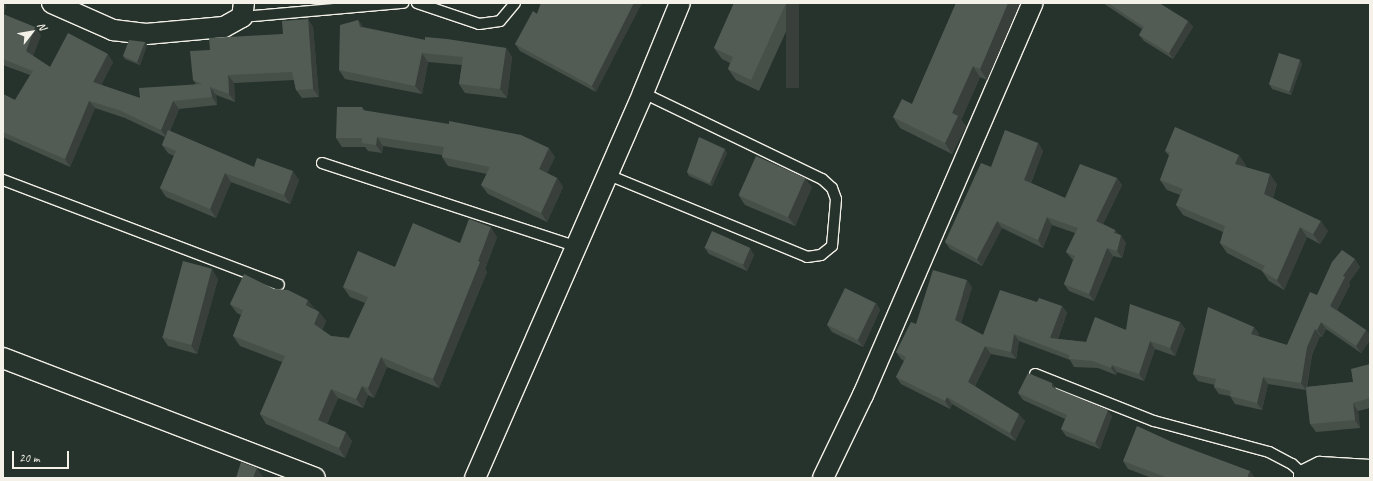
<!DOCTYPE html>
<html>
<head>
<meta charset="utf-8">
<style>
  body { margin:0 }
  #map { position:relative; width:1373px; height:481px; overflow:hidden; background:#26332d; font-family:Caveat,sans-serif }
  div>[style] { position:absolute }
  .roads { filter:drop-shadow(1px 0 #f4f1e8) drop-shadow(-1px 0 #f4f1e8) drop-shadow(0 1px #f4f1e8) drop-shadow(0 -1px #f4f1e8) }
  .service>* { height:10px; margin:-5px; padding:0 5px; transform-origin:5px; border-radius:5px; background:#26332d }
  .minor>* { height:20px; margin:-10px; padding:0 10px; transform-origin:10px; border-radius:10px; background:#26332d }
  .wall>* { inset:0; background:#474f49 }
  .shaded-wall>* { inset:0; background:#39403c; transform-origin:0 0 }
  .building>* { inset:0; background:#525c55; transform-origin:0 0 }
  span { translate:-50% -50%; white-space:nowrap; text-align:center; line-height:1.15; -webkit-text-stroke:3px #26332d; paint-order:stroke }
  .frame { position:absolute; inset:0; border:4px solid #f4f1e8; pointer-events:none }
  .north { position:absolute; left:12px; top:12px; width:40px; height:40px; -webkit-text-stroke:3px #26332d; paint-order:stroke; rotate:59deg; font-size:11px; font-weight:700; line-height:16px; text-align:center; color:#f4f1e8 }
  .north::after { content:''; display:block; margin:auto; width:14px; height:18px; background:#f4f1e8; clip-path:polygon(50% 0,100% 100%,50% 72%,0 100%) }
  .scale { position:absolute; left:12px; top:451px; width:57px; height:18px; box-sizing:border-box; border:2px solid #f4f1e8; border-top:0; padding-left:5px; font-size:12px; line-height:14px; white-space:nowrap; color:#f4f1e8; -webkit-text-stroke:3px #26332d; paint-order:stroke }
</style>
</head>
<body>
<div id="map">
  <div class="roads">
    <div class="service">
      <div style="left:417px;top:3px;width:65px;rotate:18.7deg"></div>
      <div style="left:479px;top:24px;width:21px;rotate:-8deg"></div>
      <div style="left:500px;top:21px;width:23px;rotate:-50deg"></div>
      <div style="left:242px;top:17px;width:162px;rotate:-5deg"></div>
      <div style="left:322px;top:163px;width:266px;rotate:18.2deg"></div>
      <div style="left:606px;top:174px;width:217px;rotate:22.4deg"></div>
      <div style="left:807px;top:257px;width:14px;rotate:-8deg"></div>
      <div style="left:821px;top:255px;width:14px;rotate:-39deg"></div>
      <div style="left:832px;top:246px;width:47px;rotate:-85.1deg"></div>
      <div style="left:836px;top:199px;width:12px;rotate:-110deg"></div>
      <div style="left:832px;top:188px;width:13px;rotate:-138deg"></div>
      <div style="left:822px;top:179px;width:199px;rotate:-154.3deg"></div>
      <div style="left:3px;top:180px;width:295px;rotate:20.8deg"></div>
      <div style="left:1035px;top:374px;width:128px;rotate:21.6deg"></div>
      <div style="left:1154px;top:421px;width:119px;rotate:15.1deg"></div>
      <div style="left:1269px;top:452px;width:26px;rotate:28deg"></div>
      <div style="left:1292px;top:464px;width:16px;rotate:43deg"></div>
    </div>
    <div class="minor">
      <div style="left:52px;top:3px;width:67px;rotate:23.9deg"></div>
      <div style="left:113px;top:30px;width:33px;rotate:7deg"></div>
      <div style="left:146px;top:34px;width:78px;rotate:-5.1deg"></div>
      <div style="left:224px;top:27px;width:21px;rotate:-29deg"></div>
      <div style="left:242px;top:17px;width:14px;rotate:-82deg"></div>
      <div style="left:3px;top:358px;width:334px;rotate:21deg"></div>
      <div style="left:475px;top:478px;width:420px;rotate:-66.4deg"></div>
      <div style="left:643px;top:93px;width:97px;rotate:-67.7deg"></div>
      <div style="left:823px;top:478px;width:92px;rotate:-64.3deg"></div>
      <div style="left:863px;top:395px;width:427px;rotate:-66.6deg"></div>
      <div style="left:1304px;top:478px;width:3px;rotate:-90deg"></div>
      <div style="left:1304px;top:475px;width:18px;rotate:-27deg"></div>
      <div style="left:1320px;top:467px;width:50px;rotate:3.4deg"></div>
    </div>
  </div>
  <div class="wall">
    <div style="clip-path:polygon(3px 3px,6px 6px,4px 14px,41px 35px,33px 56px,50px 67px,113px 62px,101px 85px,140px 98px,196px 84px,193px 80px,210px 50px,283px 34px,308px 19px,313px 27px,319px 97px,302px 98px,296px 90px,294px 80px,234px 83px,235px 102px,216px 95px,217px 105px,179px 109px,170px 131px,254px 167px,299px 180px,290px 204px,231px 182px,216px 218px,166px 197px,160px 188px,174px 156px,168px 153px,162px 145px,165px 137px,125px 118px,95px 108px,70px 167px,3px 137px,3px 94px,15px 100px,30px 75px,3px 65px)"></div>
    <div style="clip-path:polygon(541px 3px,596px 92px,520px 51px,515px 44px,537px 14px)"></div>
    <div style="clip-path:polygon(734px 3px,799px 3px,759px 91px,736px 80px,728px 69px,730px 63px,722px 59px,714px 48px)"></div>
    <div style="clip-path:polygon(956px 3px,1020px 3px,987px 80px,980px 77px,961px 120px,966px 126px,952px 154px,900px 128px,893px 117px,912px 104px)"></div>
    <div style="clip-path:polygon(1103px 3px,1159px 3px,1188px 21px,1193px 27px,1173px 59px,1144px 41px,1139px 35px,1142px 29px)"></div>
    <div style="clip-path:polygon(358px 20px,363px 27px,425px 40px,506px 48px,512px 57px,507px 98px,465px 93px,459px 84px,462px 65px,428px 62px,422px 94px,345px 79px,339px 70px)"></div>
    <div style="clip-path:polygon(145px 42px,147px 45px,140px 65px,125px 59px,123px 56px)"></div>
    <div style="clip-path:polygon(1300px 60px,1302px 64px,1291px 95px,1272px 89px,1270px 85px)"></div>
    <div style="clip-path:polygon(362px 107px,365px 111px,555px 157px,547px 173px,557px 178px,563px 187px,547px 222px,488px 194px,481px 185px,487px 174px,448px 166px,442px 157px,442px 155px,383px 146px,382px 153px,368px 151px,365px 147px,342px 147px,336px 138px)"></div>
    <div style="clip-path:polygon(1038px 143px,1043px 151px,1031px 183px,1065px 198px,1117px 178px,1122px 185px,1103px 224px,1115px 230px,1119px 235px,1126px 243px,1122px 258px,1113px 256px,1094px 301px,1069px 291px,1064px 284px,1073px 260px,1072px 259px,1066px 252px,1075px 233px,1052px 225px,1043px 248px,1002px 228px,982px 266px,950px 249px,945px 242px,991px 167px)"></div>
    <div style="clip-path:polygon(1165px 151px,1246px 165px,1245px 167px,1277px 184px,1273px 198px,1328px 231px,1320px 244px,1307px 237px,1284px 290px,1269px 281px,1262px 271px,1227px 253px,1220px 243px,1223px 232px,1183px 215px,1176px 205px,1180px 195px,1167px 190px,1160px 180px,1169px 156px)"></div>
    <div style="clip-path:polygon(727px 153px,712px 186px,689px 176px,687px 172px)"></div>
    <div style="clip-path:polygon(812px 187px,795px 226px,745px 205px,739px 196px)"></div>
    <div style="clip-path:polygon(497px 237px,485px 269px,487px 272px,439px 388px,387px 367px,374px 398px,368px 395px,363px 408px,338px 398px,327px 424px,352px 441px,345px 458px,266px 424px,260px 414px,282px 362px,240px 346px,233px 336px,241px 315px,237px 313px,230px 304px,315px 309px,319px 312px,326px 321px,322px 330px,331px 336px,349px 338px,365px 303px,350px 297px,343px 287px,460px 243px)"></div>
    <div style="clip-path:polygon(704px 247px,754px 255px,747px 271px,709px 254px)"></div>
    <div style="clip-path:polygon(1360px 267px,1349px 282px,1350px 285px,1337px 310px,1366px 330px,1370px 335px,1370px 340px,1361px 353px,1326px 329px,1322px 337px,1320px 336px,1312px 355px,1307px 387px,1353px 382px,1370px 364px,1370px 408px,1358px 411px,1360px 428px,1316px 432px,1310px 424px,1306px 390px,1268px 384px,1262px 410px,1235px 404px,1230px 396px,1219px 394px,1214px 387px,1215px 385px,1198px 381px,1193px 374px,1254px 327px,1259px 334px,1258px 336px,1287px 345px,1317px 295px)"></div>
    <div style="clip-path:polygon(218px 279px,197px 354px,168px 346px,162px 337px)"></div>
    <div style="clip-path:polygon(972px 287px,961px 323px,983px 335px,1037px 302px,1062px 306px,1067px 313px,1058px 339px,1086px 342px,1126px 330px,1180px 322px,1185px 329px,1175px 356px,1155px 349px,1144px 381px,1117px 372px,1116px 375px,1098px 368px,1074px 367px,1070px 360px,1019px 341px,1016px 359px,991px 354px,975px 386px,1025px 421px,1015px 441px,952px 404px,950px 409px,901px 384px,896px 377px,904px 361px,901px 359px,896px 352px,916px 324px)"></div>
    <div style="clip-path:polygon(876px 303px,880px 310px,863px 347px,832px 332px,827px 325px)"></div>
    <div style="clip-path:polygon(1052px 383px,1056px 389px,1112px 416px,1100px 449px,1066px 436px,1061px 429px,1065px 419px,1023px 400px,1018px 393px)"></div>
    <div style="clip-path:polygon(1172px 442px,1255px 478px,1152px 478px,1128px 469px,1123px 461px)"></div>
  </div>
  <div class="shaded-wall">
    <div style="clip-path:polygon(4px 3px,6px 6px,3px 17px,3px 6px)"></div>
    <div style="clip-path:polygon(634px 3px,642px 3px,596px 92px,592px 86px)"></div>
    <div style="left:786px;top:3px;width:13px;height:85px"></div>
    <div style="clip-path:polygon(1008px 3px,1020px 3px,987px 80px,980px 69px)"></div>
    <div style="clip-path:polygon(308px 19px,313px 27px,319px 97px,313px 89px)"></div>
    <div style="clip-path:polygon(358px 20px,364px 29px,360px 27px)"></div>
    <div style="clip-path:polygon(1188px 21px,1193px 27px,1173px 59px,1169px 53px)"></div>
    <div style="clip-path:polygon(35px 27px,41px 35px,32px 59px,26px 51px)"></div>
    <div style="clip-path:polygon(145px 42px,147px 45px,140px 65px,137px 62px)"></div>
    <div style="clip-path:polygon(506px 48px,512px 57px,507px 98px,500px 89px)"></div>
    <div style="clip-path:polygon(422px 53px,428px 62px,422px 94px,415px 86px)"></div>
    <div style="clip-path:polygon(108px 54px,113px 62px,99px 90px,93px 82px)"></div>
    <div style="clip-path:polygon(1300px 60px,1302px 64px,1291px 95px,1289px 91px)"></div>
    <div style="clip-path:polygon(973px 66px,980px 77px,961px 120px,966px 126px,952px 154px,945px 143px,952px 113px)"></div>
    <div style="clip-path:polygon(228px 75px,234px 83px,235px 102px,229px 94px)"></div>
    <div style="clip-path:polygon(210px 87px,216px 95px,217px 105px,212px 97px)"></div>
    <div style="clip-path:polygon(89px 101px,95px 108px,70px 167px,65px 159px)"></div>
    <div style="clip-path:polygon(173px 101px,179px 109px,167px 138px,161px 130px)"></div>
    <div style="clip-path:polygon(377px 137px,383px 146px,382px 153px,376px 145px)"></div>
    <div style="clip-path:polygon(1038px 143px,1043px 151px,1029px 187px,1024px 180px)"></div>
    <div style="clip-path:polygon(549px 148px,555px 157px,545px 178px,539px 169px)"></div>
    <div style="clip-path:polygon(725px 149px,727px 153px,712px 186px,710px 183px)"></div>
    <div style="clip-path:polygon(1239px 155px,1246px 165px,1242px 174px,1235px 164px)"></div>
    <div style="clip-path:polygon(293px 171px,299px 180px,290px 204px,284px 195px)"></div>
    <div style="clip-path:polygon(225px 173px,231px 182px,216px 218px,210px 209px)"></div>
    <div style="clip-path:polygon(1270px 174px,1277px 184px,1271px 204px,1264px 194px)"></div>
    <div style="clip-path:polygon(557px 178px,563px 187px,547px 222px,541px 213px)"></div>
    <div style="clip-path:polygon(805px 178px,812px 187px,795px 226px,788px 217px)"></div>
    <div style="clip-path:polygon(1117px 178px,1122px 185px,1101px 229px,1096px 221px)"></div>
    <div style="clip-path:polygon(1047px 217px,1052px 225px,1043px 248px,1038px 240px)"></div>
    <div style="clip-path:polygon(997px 221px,1002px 228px,982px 266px,977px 259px)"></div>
    <div style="clip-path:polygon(1321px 221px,1328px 231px,1320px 244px,1313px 234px)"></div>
    <div style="clip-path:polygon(491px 227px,497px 237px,485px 269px,487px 272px,439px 388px,433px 379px,478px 261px)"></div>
    <div style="clip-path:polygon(1300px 227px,1307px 237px,1284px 290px,1277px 280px)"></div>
    <div style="clip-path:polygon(1115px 230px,1120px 237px,1114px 233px)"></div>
    <div style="clip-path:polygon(1121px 235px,1126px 243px,1122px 258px,1117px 251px)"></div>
    <div style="clip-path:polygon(750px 248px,754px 255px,747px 271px,743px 265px)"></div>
    <div style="clip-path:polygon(1107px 248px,1113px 256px,1094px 301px,1089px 294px)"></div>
    <div style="clip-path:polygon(1355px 259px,1360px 267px,1349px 282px,1350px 285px,1335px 313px,1330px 306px,1343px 276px)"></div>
    <div style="clip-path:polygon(212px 269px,218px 279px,197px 354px,191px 345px)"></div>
    <div style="clip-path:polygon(967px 280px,972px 287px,960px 327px,955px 320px)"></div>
    <div style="clip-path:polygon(308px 300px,315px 309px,306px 305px)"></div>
    <div style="clip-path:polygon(876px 303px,880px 310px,863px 347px,858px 340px)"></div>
    <div style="clip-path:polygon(1062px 306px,1067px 313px,1055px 346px,1050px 338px)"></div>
    <div style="clip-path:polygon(319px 312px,326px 321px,320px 333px,314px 324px)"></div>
    <div style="clip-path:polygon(1180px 322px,1185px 329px,1175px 356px,1170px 348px)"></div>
    <div style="clip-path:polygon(1321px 322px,1326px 329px,1322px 337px,1317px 330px)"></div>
    <div style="clip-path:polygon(1254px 327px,1259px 334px,1256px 341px,1251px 334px)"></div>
    <div style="clip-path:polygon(1315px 329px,1320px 336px,1312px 355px,1306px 390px,1301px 383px,1307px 347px)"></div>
    <div style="clip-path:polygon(1366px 330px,1370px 335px,1370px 340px,1361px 353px,1356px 346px)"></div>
    <div style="clip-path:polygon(1014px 334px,1019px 341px,1016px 359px,1011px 352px)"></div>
    <div style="clip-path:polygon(1150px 341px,1155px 349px,1144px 381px,1139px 374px)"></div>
    <div style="clip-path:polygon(985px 346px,991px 354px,973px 389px,968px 382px)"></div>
    <div style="clip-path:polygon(381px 357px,387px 367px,374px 398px,368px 388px)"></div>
    <div style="clip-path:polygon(1112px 365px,1117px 372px,1116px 375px,1111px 368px)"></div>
    <div style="clip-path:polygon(1263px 377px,1268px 384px,1262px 410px,1257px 403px)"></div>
    <div style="clip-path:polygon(1052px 383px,1057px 390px,1052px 387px)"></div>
    <div style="clip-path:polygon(362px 386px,368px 395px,363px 408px,356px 399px)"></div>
    <div style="clip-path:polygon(331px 389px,338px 398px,324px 430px,318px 420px)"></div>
    <div style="clip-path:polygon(947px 397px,952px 404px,950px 409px,945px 401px)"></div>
    <div style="clip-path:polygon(1353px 403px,1358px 411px,1360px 428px,1355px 420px)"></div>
    <div style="clip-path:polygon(1108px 410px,1112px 416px,1100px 449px,1095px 443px)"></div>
    <div style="clip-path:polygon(1019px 414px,1025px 421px,1015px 441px,1010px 433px)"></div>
    <div style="clip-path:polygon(346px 432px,352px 441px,345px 458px,339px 448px)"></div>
    <div style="clip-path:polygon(257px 468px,263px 477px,262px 478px,253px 478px)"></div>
    <div style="clip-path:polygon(1250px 471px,1255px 478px,1247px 478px)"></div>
  </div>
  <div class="building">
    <div style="clip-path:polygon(541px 3px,634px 3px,592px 86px,515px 44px,533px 11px,537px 14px)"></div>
    <div style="clip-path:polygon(734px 3px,786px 3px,751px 80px,728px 69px,733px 57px,714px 48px)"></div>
    <div style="clip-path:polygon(956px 3px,1008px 3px,980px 69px,973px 66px,952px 113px,958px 116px,945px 143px,893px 117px,902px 99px,912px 104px)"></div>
    <div style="clip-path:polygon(1108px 3px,1159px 3px,1188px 21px,1169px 53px,1139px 35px,1144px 27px)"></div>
    <div style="clip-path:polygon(3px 14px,35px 27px,26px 51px,50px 67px,68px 33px,108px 54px,93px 82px,140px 98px,139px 88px,202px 84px,193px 80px,190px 51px,210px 50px,209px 38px,283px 34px,282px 21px,308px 19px,313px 89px,296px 90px,292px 72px,228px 75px,229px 94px,210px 87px,212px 97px,173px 101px,161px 130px,119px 110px,89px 101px,65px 159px,3px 132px,3px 94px,15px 100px,33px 71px,3px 59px)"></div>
    <div style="clip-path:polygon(358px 20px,360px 27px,425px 40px,425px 37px,447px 39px,506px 48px,500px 89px,459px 84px,463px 57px,422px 53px,415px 86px,339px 70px,340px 25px)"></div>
    <div style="clip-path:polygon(129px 40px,145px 42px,137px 62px,123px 56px)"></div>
    <div style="left:1279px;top:53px;width:22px;height:33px;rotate:18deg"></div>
    <div style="clip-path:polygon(337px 107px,362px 107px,362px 110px,449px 124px,449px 121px,521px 135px,549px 148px,539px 169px,557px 178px,541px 213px,481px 185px,490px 167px,442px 157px,444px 147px,377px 137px,376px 145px,362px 143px,362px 138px,336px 138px)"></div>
    <div style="clip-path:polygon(1175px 127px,1239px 155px,1235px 164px,1270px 174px,1264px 194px,1321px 221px,1313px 234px,1300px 227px,1277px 280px,1262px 271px,1265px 266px,1220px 243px,1225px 226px,1176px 205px,1183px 189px,1160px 180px,1170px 153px,1165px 151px)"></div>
    <div style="clip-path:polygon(168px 130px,254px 167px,257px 158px,293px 171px,284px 195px,225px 173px,210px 209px,160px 188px,176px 151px,162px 145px)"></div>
    <div style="clip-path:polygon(1005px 130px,1038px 143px,1024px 180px,1065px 198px,1080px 164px,1117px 178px,1096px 221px,1115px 230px,1114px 233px,1121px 235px,1117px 251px,1107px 248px,1089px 294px,1064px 284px,1075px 256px,1066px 252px,1078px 228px,1047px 217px,1038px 240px,997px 221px,977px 259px,945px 242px,981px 163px,991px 167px)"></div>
    <div style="clip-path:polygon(699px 137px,725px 149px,710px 183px,687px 172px)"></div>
    <div style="left:756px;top:156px;width:54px;height:43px;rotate:24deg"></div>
    <div style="clip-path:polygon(469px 219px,491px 227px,478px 261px,480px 262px,433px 379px,381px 357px,368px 388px,362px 386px,356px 399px,331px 389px,318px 420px,346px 432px,339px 448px,260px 414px,285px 356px,233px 336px,243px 310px,230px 304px,244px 274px,274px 289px,288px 290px,308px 300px,306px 305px,319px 312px,314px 324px,331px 336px,349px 338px,368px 297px,343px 287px,358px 251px,395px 267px,413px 223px,460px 243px)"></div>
    <div style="left:712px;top:231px;width:42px;height:18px;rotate:24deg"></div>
    <div style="clip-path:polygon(1342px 250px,1355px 259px,1343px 276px,1345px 277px,1330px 306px,1366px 330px,1356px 346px,1321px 322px,1317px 330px,1315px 329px,1307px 347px,1301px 383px,1263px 377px,1257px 403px,1230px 396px,1231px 391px,1214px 387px,1216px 379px,1193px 374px,1208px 307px,1254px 327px,1251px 334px,1287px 345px,1310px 292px,1317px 295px,1332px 262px)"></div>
    <div style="left:183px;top:261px;width:30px;height:79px;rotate:15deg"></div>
    <div style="clip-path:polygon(933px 270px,967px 280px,955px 320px,983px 335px,1000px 290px,1037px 302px,1039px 298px,1062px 306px,1050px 338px,1086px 342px,1095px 317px,1126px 330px,1130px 304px,1180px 322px,1170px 348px,1150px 341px,1139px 374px,1112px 365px,1111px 368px,1093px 361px,1069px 359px,1069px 355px,1014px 334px,1011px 352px,985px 346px,968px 382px,1019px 414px,1010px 433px,947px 397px,945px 401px,896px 377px,906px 357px,896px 352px,911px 322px,916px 324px)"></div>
    <div style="left:845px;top:288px;width:34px;height:41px;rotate:26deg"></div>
    <div style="clip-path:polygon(1370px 364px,1370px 398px,1353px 403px,1355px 420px,1310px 424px,1306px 387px,1353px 382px,1351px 369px)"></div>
    <div style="clip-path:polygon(1028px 373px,1052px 383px,1052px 387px,1108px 410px,1095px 443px,1061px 429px,1067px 415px,1018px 393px)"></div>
    <div style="clip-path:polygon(1137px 426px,1172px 442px,1250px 471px,1247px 478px,1168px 478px,1123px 461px)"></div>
    <div style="clip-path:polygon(241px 462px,257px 468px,253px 478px,236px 478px)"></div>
  </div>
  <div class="frame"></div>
  <div class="north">N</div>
  <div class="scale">20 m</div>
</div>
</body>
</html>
